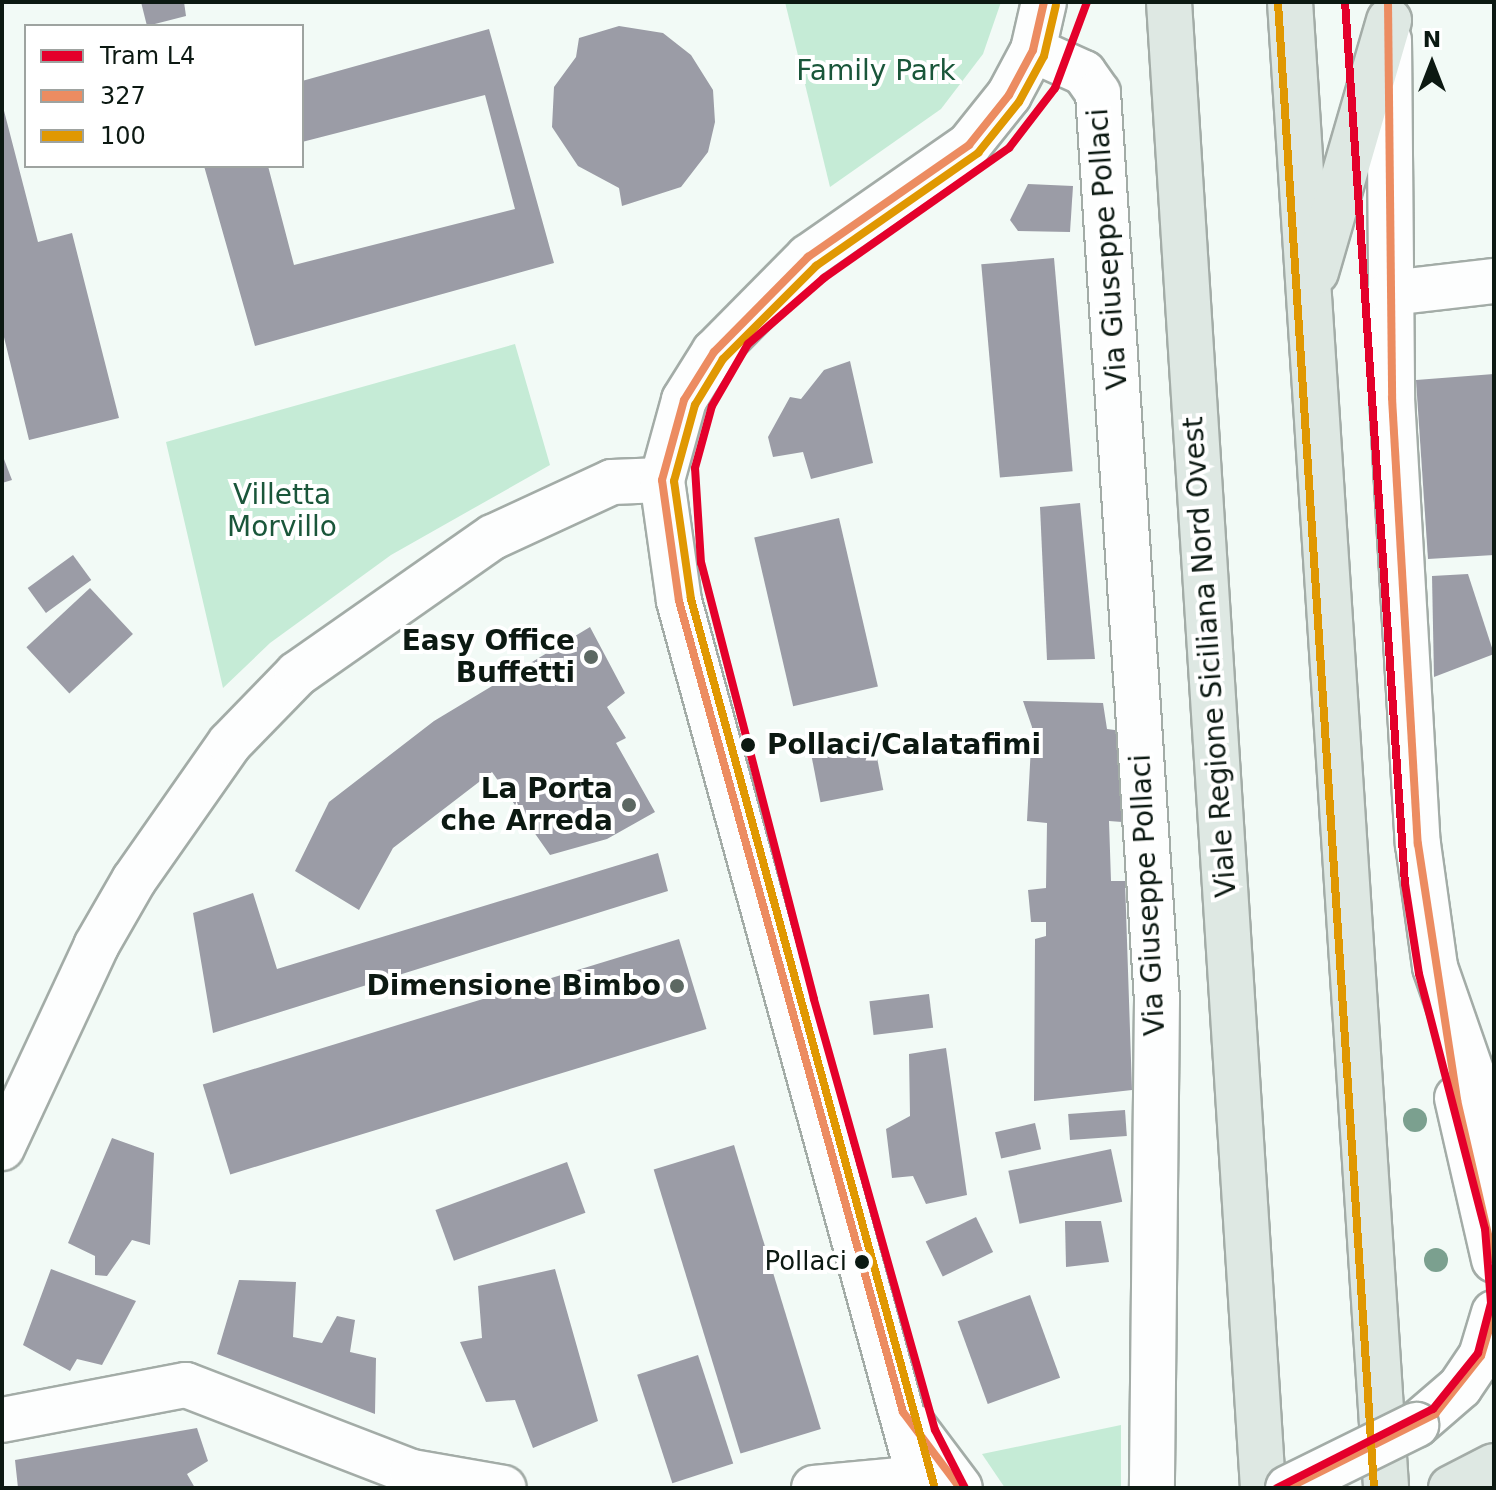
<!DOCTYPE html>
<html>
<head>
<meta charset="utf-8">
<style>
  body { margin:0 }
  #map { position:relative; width:1496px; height:1490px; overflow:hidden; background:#f2faf6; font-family:"DejaVu Sans",sans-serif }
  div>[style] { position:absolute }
  .green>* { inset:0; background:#c5ebd6 }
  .building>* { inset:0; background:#9b9ca6; transform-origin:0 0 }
  .roads { filter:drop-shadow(2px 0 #a3aca7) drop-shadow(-2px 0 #a3aca7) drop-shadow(0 2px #a3aca7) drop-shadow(0 -2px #a3aca7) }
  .minor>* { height:44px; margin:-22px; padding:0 22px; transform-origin:22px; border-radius:22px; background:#fdfefe }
  .major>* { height:44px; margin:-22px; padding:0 22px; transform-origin:22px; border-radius:22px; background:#dee8e3 }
  .bridges { filter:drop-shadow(2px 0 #a3aca7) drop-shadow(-2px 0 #a3aca7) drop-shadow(0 2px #a3aca7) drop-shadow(0 -2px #a3aca7) }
  .minor-bridge>* { height:44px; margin:-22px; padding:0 22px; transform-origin:22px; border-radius:22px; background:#fdfefe }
  .bus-1>* { height:8px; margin:-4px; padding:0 4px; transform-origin:4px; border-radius:4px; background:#ec8c61 }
  .bus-2>* { height:8px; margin:-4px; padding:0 4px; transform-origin:4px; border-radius:4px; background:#e09802 }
  .tram-1>* { height:8px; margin:-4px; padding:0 4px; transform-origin:4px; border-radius:4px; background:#e4002b }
  .trees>* { width:24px; height:24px; margin:-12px; border-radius:50%; background:#7ba08f }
  .dots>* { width:22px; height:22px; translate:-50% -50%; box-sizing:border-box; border:4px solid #fff; border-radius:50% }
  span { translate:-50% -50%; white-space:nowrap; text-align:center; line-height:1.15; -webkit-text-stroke:8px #fff; paint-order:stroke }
  .bus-label { font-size:26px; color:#0c1912 }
  .right { translate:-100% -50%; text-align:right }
  .park-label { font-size:28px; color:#1a563a }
  .street-label { font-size:28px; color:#0c1912 }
  .poi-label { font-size:28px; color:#0c1912; font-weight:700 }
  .stop-label { font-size:28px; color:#0c1912; font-weight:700 }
  .left { translate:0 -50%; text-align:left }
  .frame { position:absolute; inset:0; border:4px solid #0c1912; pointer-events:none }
  .legend { position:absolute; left:24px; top:24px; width:280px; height:144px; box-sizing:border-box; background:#fff; border:2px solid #9ea3a0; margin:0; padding:10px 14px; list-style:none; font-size:24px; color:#0c1912 }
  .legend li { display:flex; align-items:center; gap:16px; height:40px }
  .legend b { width:40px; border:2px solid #9ea3a0 }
  .north { position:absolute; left:1392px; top:24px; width:80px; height:80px; -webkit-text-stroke:6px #fff; paint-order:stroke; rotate:0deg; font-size:22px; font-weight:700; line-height:32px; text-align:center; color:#0c1912 }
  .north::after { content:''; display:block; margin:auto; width:28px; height:36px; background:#0c1912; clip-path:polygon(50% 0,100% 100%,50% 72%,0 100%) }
</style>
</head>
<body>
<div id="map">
  <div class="green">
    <div style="clip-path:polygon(785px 2px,1001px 2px,983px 54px,941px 109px,830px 187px)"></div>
    <div style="clip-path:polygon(515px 344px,550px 465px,391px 555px,270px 643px,223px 688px,166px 442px)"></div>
    <div style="clip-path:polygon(1121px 1425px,1121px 1488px,1005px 1488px,982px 1454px)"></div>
  </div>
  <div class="building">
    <div style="clip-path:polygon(141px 2px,184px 2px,186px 16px,147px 26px)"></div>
    <div style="clip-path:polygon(619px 26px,663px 33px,691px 55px,713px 90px,715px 122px,708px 152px,681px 187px,622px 206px,619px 188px,578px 166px,552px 127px,554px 87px,576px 57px,579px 38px)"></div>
    <div style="clip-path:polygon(489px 29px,554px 263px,255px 346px,204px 166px,268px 166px,294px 265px,515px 209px,485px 95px,302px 142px,302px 81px)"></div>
    <div style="clip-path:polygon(2px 103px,38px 242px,72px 233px,119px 418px,29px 440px,2px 329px)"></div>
    <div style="clip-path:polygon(1028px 184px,1073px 186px,1070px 232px,1018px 231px,1010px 220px)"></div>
    <div style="left:1054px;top:258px;width:214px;height:73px;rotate:85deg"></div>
    <div style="clip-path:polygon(850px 361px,873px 463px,811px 479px,803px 452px,773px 457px,768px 437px,790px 397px,801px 399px,824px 370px)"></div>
    <div style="clip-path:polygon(1494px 374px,1494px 555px,1428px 559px,1416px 380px)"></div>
    <div style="clip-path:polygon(2px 454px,12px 480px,2px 483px)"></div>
    <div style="clip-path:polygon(1080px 503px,1095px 659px,1047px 660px,1040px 507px)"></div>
    <div style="left:839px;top:518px;width:173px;height:87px;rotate:77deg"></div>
    <div style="left:73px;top:555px;width:31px;height:56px;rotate:54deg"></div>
    <div style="clip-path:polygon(1468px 574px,1494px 654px,1434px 677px,1432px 576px)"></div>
    <div style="left:90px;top:588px;width:63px;height:87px;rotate:47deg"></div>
    <div style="clip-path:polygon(590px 627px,625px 693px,607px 707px,626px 738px,616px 743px,655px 812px,607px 839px,550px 855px,492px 772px,393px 848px,359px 910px,295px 871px,329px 802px,434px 721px)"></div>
    <div style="clip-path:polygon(1023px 701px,1103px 703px,1107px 729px,1122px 731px,1122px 822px,1109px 821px,1111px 881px,1125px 881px,1132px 1090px,1034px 1101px,1035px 939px,1046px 936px,1046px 922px,1031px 922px,1028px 890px,1046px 888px,1047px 823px,1027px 821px,1032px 727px)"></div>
    <div style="left:873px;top:737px;width:54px;height:64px;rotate:79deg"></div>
    <div style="clip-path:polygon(658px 853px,668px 891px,213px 1033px,193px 913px,253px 893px,277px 969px)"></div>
    <div style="left:679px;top:939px;width:94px;height:498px;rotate:73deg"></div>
    <div style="left:929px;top:994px;width:34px;height:60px;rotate:83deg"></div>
    <div style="clip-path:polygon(946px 1048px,967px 1195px,926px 1204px,913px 1176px,892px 1178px,886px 1129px,910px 1116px,909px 1054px)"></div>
    <div style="left:1125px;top:1110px;width:26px;height:57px;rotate:86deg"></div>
    <div style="left:1035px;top:1123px;width:27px;height:41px;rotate:77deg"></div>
    <div style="clip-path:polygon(112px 1138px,154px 1153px,150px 1245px,132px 1240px,107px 1276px,95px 1275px,95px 1256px,68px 1243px)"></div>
    <div style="left:734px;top:1145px;width:297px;height:84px;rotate:73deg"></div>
    <div style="left:1111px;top:1149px;width:54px;height:105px;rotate:78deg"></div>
    <div style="left:567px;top:1162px;width:54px;height:140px;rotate:70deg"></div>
    <div style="left:976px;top:1217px;width:39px;height:56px;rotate:64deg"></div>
    <div style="clip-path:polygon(1065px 1221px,1101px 1221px,1109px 1262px,1066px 1267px)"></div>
    <div style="clip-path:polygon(51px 1269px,136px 1301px,102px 1365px,77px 1359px,70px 1371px,23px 1345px)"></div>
    <div style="clip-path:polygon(555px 1269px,598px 1421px,533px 1448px,515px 1400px,486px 1402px,460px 1342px,482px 1338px,478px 1286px)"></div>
    <div style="clip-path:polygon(239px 1280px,296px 1282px,293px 1337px,322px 1343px,337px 1316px,355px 1320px,350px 1352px,376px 1358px,375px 1414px,217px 1354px)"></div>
    <div style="left:1030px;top:1295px;width:88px;height:77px;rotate:70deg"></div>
    <div style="left:698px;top:1355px;width:114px;height:64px;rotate:72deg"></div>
    <div style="clip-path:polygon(197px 1428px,208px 1461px,187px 1474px,195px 1488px,18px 1488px,15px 1460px)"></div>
  </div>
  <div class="roads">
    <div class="minor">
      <div style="left:1389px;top:40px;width:358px;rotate:89.5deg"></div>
      <div style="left:1392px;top:398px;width:447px;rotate:86.7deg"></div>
      <div style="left:1418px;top:844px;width:124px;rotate:82.1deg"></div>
      <div style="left:1435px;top:967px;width:179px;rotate:70.8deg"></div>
      <div style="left:1033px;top:50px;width:56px;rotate:24.3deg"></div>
      <div style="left:1084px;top:73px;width:24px;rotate:55deg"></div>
      <div style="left:1098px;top:93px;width:909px;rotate:86.28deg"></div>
      <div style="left:1157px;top:1000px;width:488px;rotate:90.6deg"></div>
      <div style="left:1390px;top:293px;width:105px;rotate:-6.6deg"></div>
      <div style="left:1457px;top:1098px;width:166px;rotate:77.1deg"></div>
      <div style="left:2px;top:1148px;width:223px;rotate:-65deg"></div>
      <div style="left:96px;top:946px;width:76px;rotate:-60.1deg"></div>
      <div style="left:134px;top:880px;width:167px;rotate:-55deg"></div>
      <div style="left:230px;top:743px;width:96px;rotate:-45.8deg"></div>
      <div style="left:297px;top:674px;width:239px;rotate:-35deg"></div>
      <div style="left:493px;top:537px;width:131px;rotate:-24.8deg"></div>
      <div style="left:612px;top:482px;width:50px;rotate:-2.3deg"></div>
      <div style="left:2px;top:1420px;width:187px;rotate:-10.8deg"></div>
      <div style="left:186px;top:1385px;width:242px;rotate:21.1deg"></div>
      <div style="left:412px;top:1472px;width:93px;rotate:9.9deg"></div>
      <div style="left:1416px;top:1425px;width:58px;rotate:-40.8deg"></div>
      <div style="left:1460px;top:1387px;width:37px;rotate:-56deg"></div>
      <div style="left:1481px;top:1356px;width:45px;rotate:-73.2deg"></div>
      <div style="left:914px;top:1427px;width:76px;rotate:53deg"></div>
      <div style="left:814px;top:1488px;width:105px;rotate:-5.4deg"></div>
      <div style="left:922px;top:1488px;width:920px;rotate:-105.32deg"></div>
      <div style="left:679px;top:601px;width:122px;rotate:-98deg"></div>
      <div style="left:662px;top:480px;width:83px;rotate:-74.6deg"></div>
      <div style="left:684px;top:400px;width:57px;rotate:-58deg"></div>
      <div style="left:714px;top:352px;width:134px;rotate:-45.3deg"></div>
      <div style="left:808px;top:257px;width:196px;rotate:-34.8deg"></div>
      <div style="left:969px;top:145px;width:64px;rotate:-51.3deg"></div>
      <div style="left:1009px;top:95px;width:51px;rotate:-61.9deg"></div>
      <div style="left:1033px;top:50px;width:49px;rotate:-77.1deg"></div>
    </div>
    <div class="major">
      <div style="left:1169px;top:2px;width:1489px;rotate:86.38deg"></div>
      <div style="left:1290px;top:2px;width:1489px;rotate:86.3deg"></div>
      <div style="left:1316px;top:272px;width:262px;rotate:-73.8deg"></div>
      <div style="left:1451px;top:1488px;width:48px;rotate:-27.1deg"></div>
    </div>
  </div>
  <div class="bridges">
    <div class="minor-bridge">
      <div style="left:1288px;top:1488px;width:143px;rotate:-26.2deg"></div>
    </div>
  </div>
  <div class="bus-1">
    <div style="left:1388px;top:2px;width:396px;rotate:89.4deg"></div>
    <div style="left:1392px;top:398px;width:447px;rotate:86.7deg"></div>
    <div style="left:1418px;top:844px;width:259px;rotate:81.3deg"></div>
    <div style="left:1457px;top:1100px;width:164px;rotate:77deg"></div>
    <div style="left:960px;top:1488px;width:95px;rotate:-126.9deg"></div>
    <div style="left:903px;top:1412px;width:841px;rotate:-105.44deg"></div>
    <div style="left:679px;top:601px;width:122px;rotate:-98deg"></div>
    <div style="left:662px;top:480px;width:83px;rotate:-74.6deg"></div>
    <div style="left:684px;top:400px;width:57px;rotate:-58deg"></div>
    <div style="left:714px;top:352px;width:134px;rotate:-45.3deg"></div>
    <div style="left:808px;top:257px;width:196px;rotate:-34.8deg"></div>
    <div style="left:969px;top:145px;width:64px;rotate:-51.3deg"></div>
    <div style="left:1009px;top:95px;width:51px;rotate:-61.9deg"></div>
    <div style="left:1033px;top:50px;width:49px;rotate:-77.1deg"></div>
    <div style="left:1288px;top:1488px;width:165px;rotate:-26.7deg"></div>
    <div style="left:1435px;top:1414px;width:74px;rotate:-51.6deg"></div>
    <div style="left:1481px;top:1356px;width:45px;rotate:-73.2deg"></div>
  </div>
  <div class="bus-2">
    <div style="left:1278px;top:3px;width:1488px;rotate:86.3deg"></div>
    <div style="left:934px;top:1485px;width:919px;rotate:-105.34deg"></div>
    <div style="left:691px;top:599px;width:119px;rotate:-98.2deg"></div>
    <div style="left:674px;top:481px;width:79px;rotate:-74.6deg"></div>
    <div style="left:695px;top:405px;width:54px;rotate:-58.7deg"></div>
    <div style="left:723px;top:359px;width:132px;rotate:-45deg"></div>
    <div style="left:816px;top:266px;width:198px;rotate:-34.9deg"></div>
    <div style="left:978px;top:153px;width:65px;rotate:-51.2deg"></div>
    <div style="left:1019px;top:102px;width:52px;rotate:-61.5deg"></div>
    <div style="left:1044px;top:56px;width:52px;rotate:-76.8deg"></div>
  </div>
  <div class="tram-1">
    <div style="left:965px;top:1488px;width:65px;rotate:-117.3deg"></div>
    <div style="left:935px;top:1430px;width:448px;rotate:-105.7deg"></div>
    <div style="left:814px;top:999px;width:450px;rotate:-104.5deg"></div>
    <div style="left:701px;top:563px;width:95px;rotate:-93.6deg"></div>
    <div style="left:695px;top:468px;width:64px;rotate:-74.7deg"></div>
    <div style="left:712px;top:406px;width:72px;rotate:-59.9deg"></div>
    <div style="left:748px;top:344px;width:101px;rotate:-41deg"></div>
    <div style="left:824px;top:278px;width:226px;rotate:-35.1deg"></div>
    <div style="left:1009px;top:148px;width:76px;rotate:-52.5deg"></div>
    <div style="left:1055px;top:88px;width:92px;rotate:-69.6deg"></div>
    <div style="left:1277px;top:1488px;width:175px;rotate:-26.9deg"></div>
    <div style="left:1433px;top:1409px;width:72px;rotate:-51.2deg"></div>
    <div style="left:1478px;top:1353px;width:52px;rotate:-75.4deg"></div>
    <div style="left:1491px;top:1303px;width:74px;rotate:-94.6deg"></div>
    <div style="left:1485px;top:1229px;width:263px;rotate:-104.5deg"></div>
    <div style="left:1419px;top:974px;width:91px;rotate:-98.8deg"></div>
    <div style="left:1405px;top:884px;width:884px;rotate:-93.89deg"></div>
  </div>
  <div class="trees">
    <div style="left:1415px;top:1120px"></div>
    <div style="left:1436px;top:1260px"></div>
  </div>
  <div class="dots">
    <div style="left:591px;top:657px;background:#5c6862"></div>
    <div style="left:748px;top:745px;background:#0c1912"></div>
    <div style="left:629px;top:805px;background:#5c6862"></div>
    <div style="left:677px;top:986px;background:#5c6862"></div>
    <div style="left:862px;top:1262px;background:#0c1912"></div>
  </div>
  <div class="bus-label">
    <span class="right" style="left:847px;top:1262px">Pollaci</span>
  </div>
  <div class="park-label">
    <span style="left:876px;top:71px">Family Park</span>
    <span style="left:282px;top:511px">Villetta<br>Morvillo</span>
  </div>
  <div class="street-label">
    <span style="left:1108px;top:249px;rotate:-94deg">Via Giuseppe Pollaci</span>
    <span style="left:1210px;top:657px;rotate:-94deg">Viale Regione Siciliana Nord Ovest</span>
    <span style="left:1148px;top:895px;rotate:-93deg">Via Giuseppe Pollaci</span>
  </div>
  <div class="poi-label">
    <span class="right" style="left:575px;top:657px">Easy Office<br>Buffetti</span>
    <span class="right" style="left:613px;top:805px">La Porta<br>che Arreda</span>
    <span class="right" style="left:661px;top:986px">Dimensione Bimbo</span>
  </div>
  <div class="stop-label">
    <span class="left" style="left:767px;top:745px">Pollaci/Calatafimi</span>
  </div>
  <div class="frame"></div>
  <ul class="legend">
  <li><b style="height:10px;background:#e4002b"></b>Tram L4</li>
  <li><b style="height:10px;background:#ec8c61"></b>327</li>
  <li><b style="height:10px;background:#e09802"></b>100</li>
  </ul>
  <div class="north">N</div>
</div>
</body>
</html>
